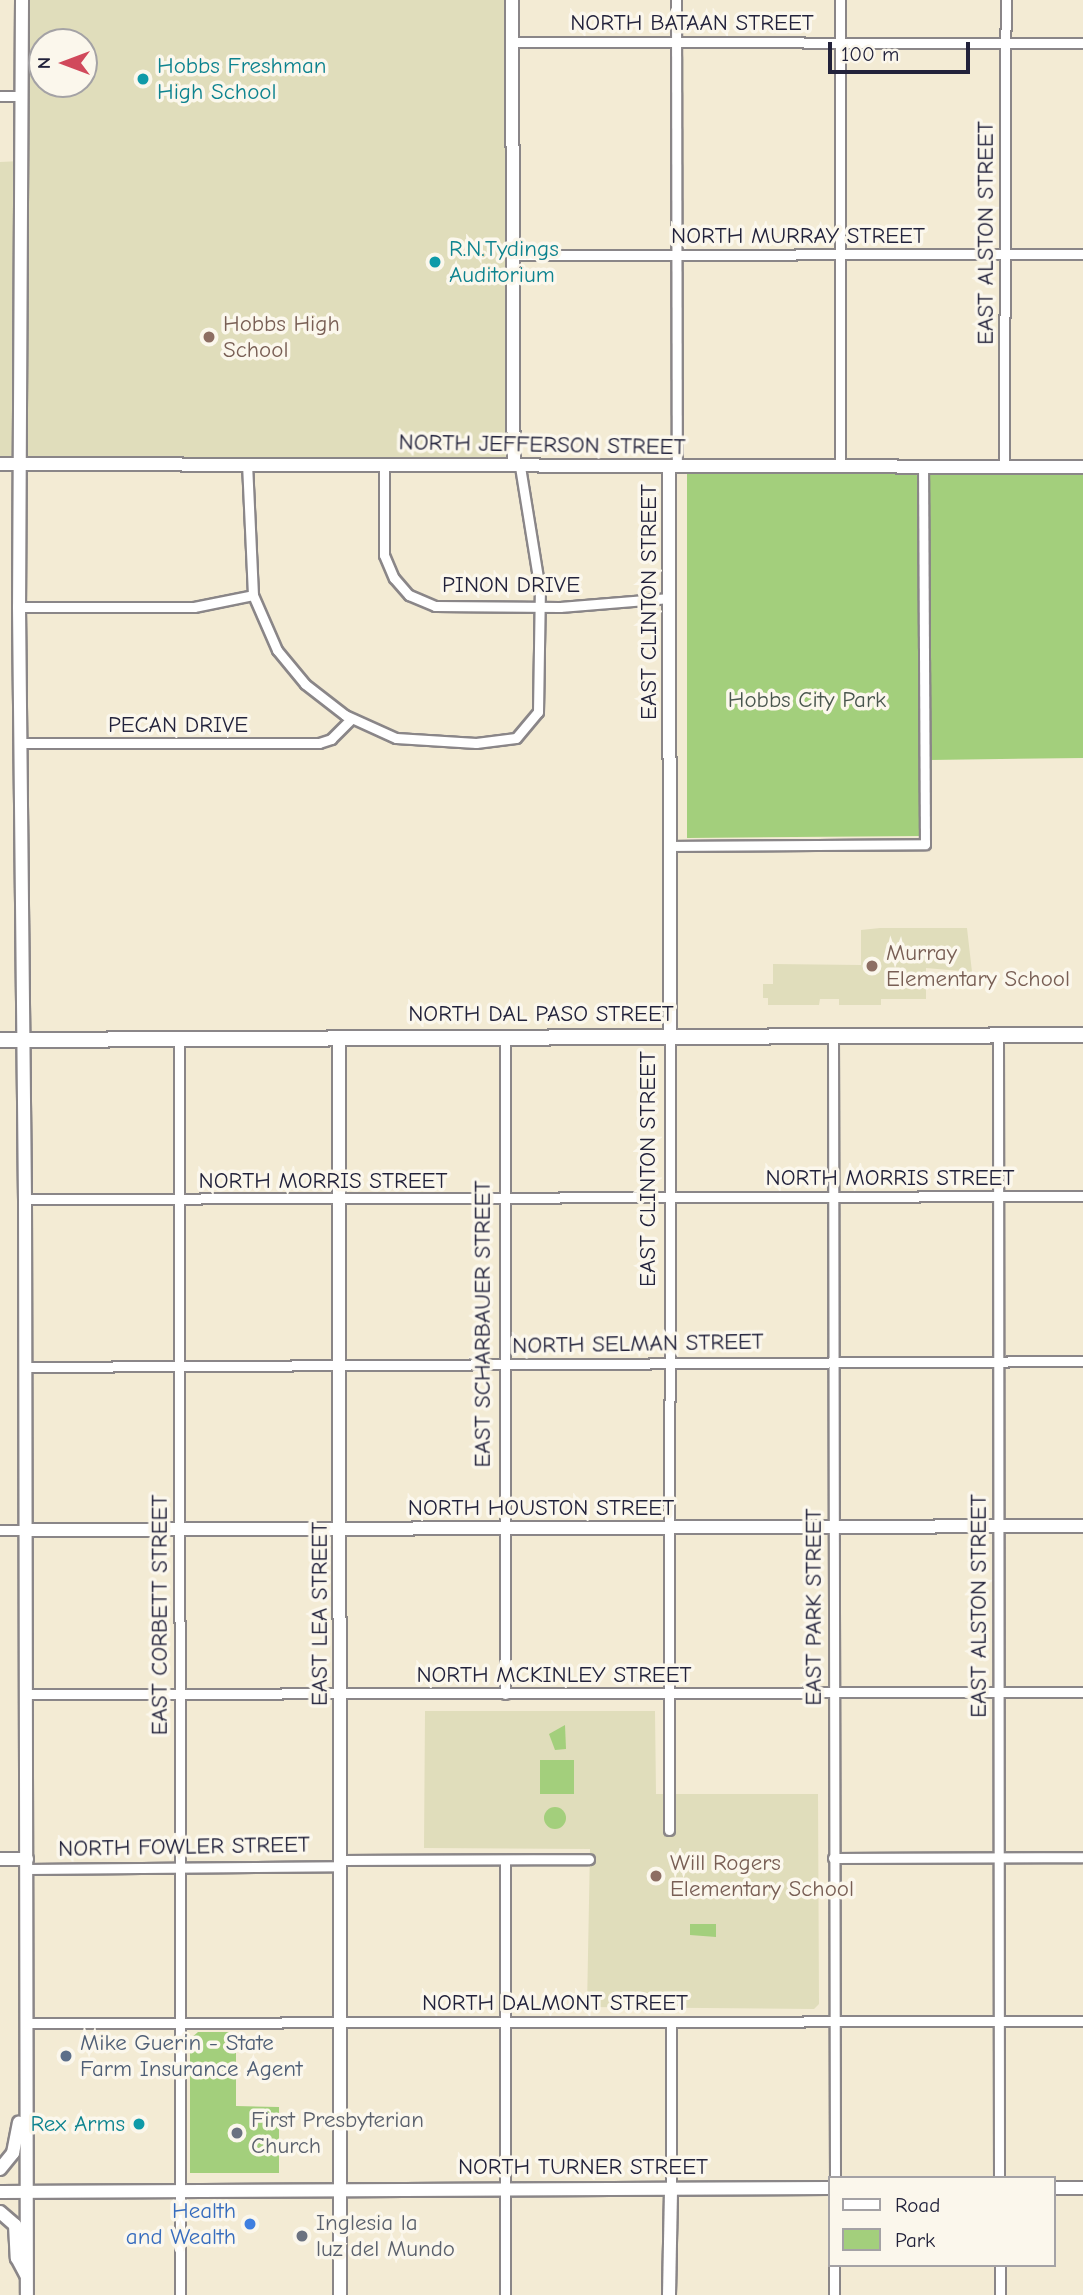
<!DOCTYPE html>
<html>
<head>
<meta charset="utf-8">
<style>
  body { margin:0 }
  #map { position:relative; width:1083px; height:2295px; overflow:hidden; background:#f3ebd4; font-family:"Comic Neue",sans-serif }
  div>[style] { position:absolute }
  .built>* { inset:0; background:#e0ddbb }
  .green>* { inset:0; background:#a3cf7c; transform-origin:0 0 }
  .round { border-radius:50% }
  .roads { filter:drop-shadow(2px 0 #8a8688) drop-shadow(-2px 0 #8a8688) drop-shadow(0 2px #8a8688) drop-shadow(0 -2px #8a8688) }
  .street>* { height:9px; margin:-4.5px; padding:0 4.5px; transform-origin:4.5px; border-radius:4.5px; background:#fff }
  .secondary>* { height:12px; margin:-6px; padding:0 6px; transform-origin:6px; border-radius:6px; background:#fff }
  .primary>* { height:14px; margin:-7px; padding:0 7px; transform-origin:7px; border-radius:7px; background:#fff }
  .dots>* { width:19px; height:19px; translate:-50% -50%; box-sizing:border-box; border:4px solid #fbf7ec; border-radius:50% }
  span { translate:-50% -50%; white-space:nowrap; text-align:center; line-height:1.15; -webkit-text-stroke:7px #fbf7ec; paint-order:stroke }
  .street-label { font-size:23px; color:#22223b }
  .culture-label { font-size:23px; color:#0d838f }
  .left { translate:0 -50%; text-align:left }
  .right { translate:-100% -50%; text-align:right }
  .education-label { font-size:23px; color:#785e54 }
  .park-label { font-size:23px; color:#49564e }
  .service-label { font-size:23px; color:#4e5e75 }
  .worship-label { font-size:23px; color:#5b616d }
  .shop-label { font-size:23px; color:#366cbe }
  .legend { position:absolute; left:828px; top:2176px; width:228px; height:91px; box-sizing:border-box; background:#fbf7ec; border:2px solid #a4a2a5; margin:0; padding:9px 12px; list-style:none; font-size:21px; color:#22223b }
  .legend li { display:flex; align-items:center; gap:14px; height:35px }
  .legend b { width:35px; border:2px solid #a4a2a5 }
  .north { position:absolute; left:28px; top:28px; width:70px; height:70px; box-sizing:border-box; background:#fbf7ec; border:2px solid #a4a2a5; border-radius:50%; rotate:270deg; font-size:19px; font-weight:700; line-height:28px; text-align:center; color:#22223b }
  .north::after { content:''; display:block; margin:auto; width:24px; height:32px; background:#d1495b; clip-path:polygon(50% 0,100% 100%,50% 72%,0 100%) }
  .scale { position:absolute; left:828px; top:42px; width:142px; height:32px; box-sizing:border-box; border:4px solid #22223b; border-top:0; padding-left:9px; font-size:21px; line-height:24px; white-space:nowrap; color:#22223b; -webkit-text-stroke:5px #fbf7ec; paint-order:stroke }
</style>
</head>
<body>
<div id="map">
  <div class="built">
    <div style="clip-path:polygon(evenodd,22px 0,512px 0,514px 465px,0 464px,0 162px,21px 161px,22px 0,42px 42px,84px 42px,84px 84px,42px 84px,42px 42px)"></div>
    <div style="clip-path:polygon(880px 928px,967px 928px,972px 972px,926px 968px,926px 999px,881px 999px,881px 1005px,839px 1005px,839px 999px,820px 999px,819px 1005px,768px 1005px,768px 998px,763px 998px,763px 984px,773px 984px,773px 964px,861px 965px,861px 930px)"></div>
    <div style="clip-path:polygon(425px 1711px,655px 1711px,656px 1794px,818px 1794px,819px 2004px,814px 2009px,587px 2007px,590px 1849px,424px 1848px)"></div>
  </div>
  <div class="green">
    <div style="clip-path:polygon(913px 467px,919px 480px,920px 471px,1083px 470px,1083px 758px,929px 760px,922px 836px,687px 838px,687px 472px)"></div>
    <div style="clip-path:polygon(565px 1725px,566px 1749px,555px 1750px,549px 1734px)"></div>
    <div style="left:540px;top:1760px;width:34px;height:34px"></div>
    <div class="round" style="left:544px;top:1807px;width:22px;height:22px"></div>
    <div style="clip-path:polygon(690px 1924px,716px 1924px,716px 1937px,690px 1935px)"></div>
    <div style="clip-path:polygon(198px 2032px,236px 2032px,236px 2106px,279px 2107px,279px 2173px,190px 2173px,190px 2039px)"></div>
  </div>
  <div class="roads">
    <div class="street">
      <div style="left:676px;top:0;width:467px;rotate:89.9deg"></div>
      <div style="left:840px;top:0;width:467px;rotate:90deg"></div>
      <div style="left:512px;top:42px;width:571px;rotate:0.1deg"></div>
      <div style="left:0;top:96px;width:22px"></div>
      <div style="left:513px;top:255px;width:570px;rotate:-0.1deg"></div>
      <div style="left:247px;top:463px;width:132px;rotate:87.4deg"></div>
      <div style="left:253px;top:595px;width:60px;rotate:66.4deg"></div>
      <div style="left:277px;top:650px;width:44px;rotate:50.5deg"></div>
      <div style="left:305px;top:684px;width:51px;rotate:37.8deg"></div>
      <div style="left:345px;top:715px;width:56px;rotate:24.3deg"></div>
      <div style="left:396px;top:738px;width:80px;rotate:3.6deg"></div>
      <div style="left:476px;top:743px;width:40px;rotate:-7.1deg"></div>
      <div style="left:516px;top:738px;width:34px;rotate:-50deg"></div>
      <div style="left:538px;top:712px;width:122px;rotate:-89.1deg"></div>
      <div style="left:540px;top:590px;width:125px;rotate:-99.2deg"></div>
      <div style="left:384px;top:464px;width:91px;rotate:90deg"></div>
      <div style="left:384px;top:555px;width:25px;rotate:67deg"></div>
      <div style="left:394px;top:578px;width:23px;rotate:49deg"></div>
      <div style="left:409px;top:595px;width:28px;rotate:23deg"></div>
      <div style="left:435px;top:606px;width:125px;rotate:0.5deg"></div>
      <div style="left:560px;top:607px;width:110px;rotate:-4.7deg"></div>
      <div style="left:1004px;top:467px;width:467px;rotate:-89.8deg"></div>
      <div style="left:19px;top:607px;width:175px"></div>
      <div style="left:194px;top:607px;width:60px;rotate:-11.5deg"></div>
      <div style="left:19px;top:743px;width:300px"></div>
      <div style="left:319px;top:743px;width:13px;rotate:-18deg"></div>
      <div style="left:331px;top:739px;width:28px;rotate:-45deg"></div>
      <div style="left:670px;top:846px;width:255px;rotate:-0.4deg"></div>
      <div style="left:925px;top:844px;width:377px;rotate:-90.3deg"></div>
      <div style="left:998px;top:1035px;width:1143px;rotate:89.95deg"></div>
      <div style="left:833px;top:1036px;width:1142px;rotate:89.9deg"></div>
      <div style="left:505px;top:1037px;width:657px;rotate:90deg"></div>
      <div style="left:179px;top:1041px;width:1254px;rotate:89.95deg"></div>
      <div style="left:25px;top:1199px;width:1058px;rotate:-0.16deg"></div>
      <div style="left:25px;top:1367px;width:1058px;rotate:-0.32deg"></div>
      <div style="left:0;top:1530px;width:26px"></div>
      <div style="left:26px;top:1694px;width:1057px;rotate:-0.11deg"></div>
      <div style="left:669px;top:1830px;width:793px;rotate:-89.93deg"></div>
      <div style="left:833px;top:1858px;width:250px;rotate:-0.2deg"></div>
      <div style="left:341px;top:1860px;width:248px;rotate:-0.2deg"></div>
      <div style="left:505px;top:1860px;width:435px;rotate:90deg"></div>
      <div style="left:27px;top:1869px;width:314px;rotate:-0.5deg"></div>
      <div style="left:26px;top:2023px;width:1057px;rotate:-0.11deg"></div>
      <div style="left:671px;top:2024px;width:164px;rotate:90deg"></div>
      <div style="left:834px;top:2295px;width:30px;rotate:-90deg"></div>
      <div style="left:1000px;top:2295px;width:30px;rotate:-90deg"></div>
    </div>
    <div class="secondary">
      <div style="left:22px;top:0;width:607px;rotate:90.28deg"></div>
      <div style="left:19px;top:607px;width:592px;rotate:89.42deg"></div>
      <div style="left:25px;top:1199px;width:1096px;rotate:89.9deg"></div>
      <div style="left:512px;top:0;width:465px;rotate:89.8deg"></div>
      <div style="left:0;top:464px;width:1083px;rotate:0.16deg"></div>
      <div style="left:669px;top:467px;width:570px;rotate:89.9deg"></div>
      <div style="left:339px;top:1039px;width:1256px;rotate:89.95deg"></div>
      <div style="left:26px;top:1530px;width:1057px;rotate:-0.22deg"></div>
      <div style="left:0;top:1859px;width:27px"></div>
      <div style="left:0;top:2169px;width:21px;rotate:-51deg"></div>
      <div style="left:13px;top:2153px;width:31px;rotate:-79deg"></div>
      <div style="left:1053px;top:2188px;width:30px"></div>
      <div style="left:0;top:2192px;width:829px;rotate:-0.28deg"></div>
      <div style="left:0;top:2212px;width:20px;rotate:41deg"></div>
      <div style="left:15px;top:2225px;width:33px;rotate:87deg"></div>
      <div style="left:17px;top:2258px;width:19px;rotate:62deg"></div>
      <div style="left:669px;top:2295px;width:107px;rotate:-88.9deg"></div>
    </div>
    <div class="primary">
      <div style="left:0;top:1040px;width:1083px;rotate:-0.26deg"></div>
    </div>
  </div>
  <div class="dots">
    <div style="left:143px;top:79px;background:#0f9aa8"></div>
    <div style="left:435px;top:262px;background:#0f9aa8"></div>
    <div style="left:209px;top:337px;background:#8d6e63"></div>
    <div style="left:872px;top:966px;background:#8d6e63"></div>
    <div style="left:656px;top:1876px;background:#8d6e63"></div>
    <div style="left:66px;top:2056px;background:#5c6f8a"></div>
    <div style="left:139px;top:2124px;background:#0f9aa8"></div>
    <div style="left:237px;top:2133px;background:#6b7280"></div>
    <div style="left:250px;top:2224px;background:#3f7fe0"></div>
    <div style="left:302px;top:2236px;background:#6b7280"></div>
  </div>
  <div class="street-label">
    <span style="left:692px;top:23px">NORTH BATAAN STREET</span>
    <span style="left:986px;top:233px;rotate:-90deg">EAST ALSTON STREET</span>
    <span style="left:798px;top:236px">NORTH MURRAY STREET</span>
    <span style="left:542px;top:445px;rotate:1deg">NORTH JEFFERSON STREET</span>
    <span style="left:511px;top:585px">PINON DRIVE</span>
    <span style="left:649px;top:602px;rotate:-90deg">EAST CLINTON STREET</span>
    <span style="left:178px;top:725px">PECAN DRIVE</span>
    <span style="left:541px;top:1014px">NORTH DAL PASO STREET</span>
    <span style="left:648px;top:1169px;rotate:-90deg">EAST CLINTON STREET</span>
    <span style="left:890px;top:1178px">NORTH MORRIS STREET</span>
    <span style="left:323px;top:1181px">NORTH MORRIS STREET</span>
    <span style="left:483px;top:1324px;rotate:-90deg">EAST SCHARBAUER STREET</span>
    <span style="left:638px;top:1344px;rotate:-1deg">NORTH SELMAN STREET</span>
    <span style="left:541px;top:1508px">NORTH HOUSTON STREET</span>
    <span style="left:979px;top:1606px;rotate:-90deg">EAST ALSTON STREET</span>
    <span style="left:814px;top:1607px;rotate:-90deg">EAST PARK STREET</span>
    <span style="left:320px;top:1614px;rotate:-90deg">EAST LEA STREET</span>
    <span style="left:160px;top:1615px;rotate:-90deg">EAST CORBETT STREET</span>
    <span style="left:554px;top:1675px">NORTH MCKINLEY STREET</span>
    <span style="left:184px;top:1847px;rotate:-1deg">NORTH FOWLER STREET</span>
    <span style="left:555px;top:2003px">NORTH DALMONT STREET</span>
    <span style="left:583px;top:2167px">NORTH TURNER STREET</span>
  </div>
  <div class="culture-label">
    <span class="left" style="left:157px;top:79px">Hobbs Freshman<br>High School</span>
    <span class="left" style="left:449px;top:262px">R.N.Tydings<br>Auditorium</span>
    <span class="right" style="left:125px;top:2124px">Rex Arms</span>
  </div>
  <div class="education-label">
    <span class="left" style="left:223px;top:337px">Hobbs High<br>School</span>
    <span class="left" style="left:886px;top:966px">Murray<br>Elementary School</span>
    <span class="left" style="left:670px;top:1876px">Will Rogers<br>Elementary School</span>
  </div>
  <div class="park-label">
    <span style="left:807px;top:700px">Hobbs City Park</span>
  </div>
  <div class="service-label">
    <span class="left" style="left:80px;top:2056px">Mike Guerin - State<br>Farm Insurance Agent</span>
  </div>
  <div class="worship-label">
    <span class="left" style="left:251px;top:2133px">First Presbyterian<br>Church</span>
    <span class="left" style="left:316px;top:2236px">Inglesia la<br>luz del Mundo</span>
  </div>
  <div class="shop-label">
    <span class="right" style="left:236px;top:2224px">Health<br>and Wealth</span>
  </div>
  <ul class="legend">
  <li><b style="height:9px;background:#fff"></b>Road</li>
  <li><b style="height:19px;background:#a3cf7c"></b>Park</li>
  </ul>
  <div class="north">N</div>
  <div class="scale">100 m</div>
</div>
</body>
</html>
